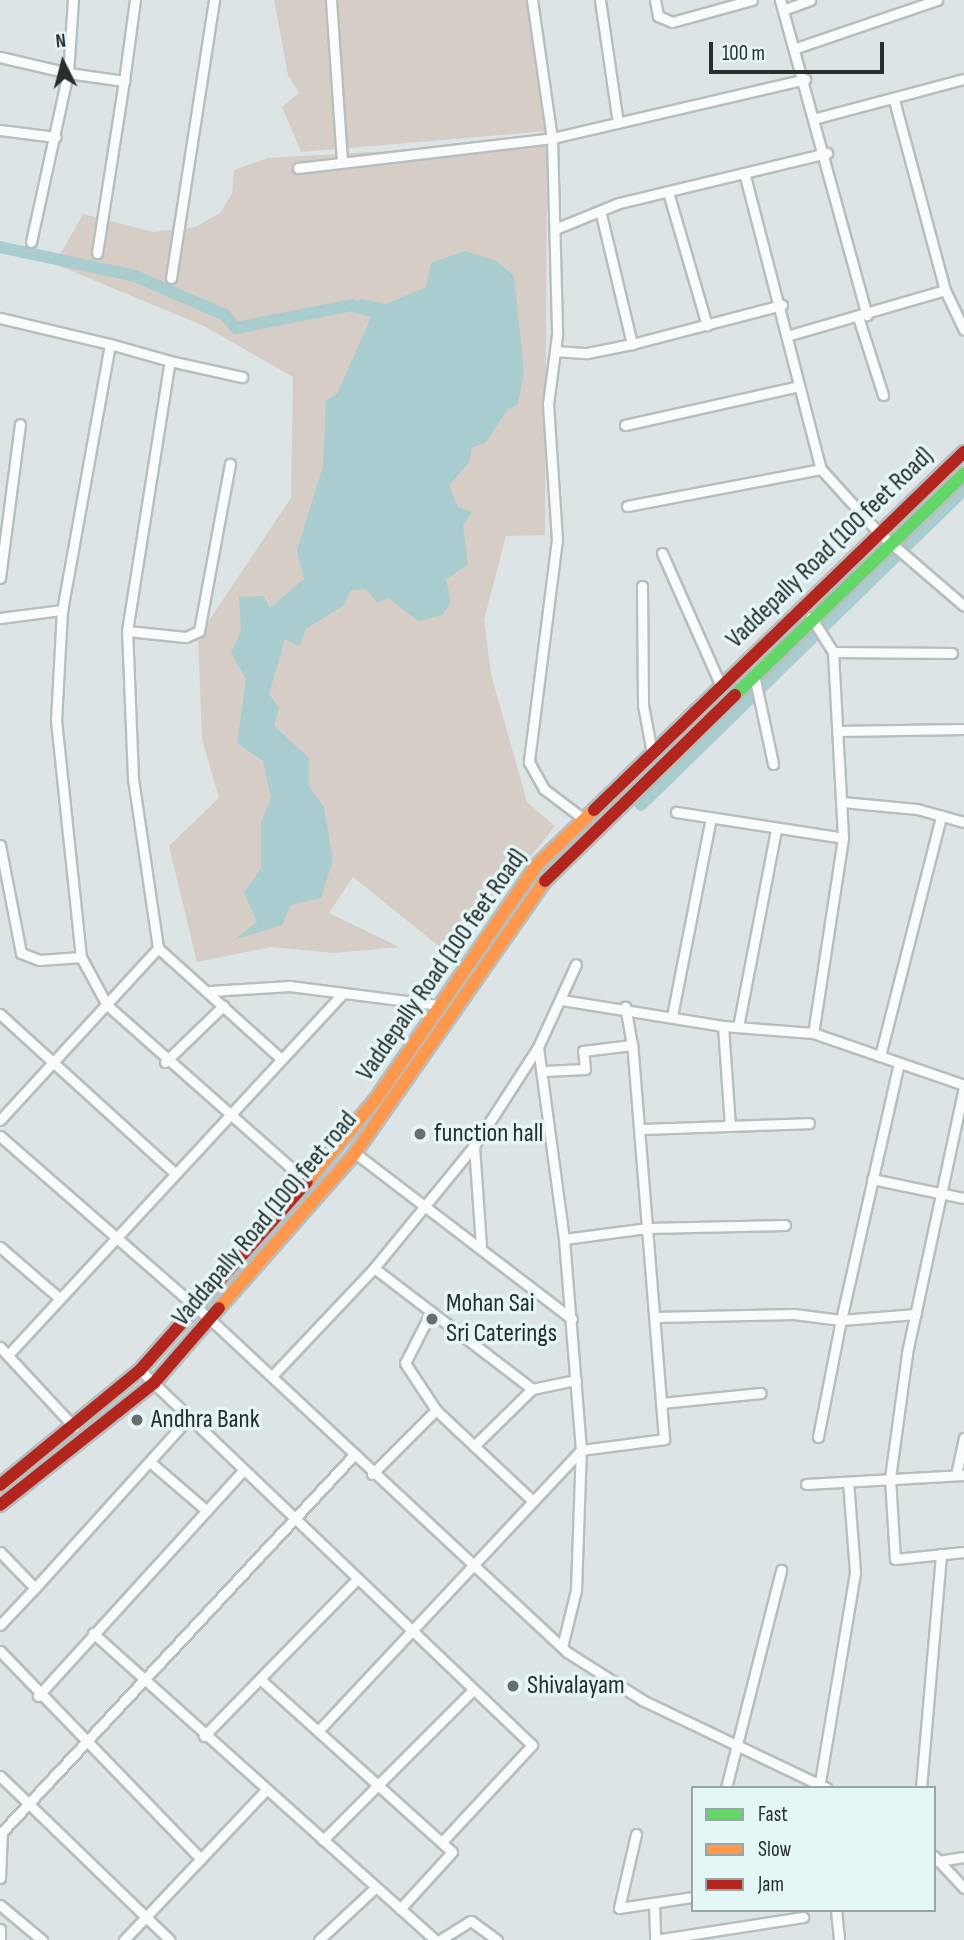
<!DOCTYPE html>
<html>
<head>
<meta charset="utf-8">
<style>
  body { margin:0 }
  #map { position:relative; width:964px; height:1940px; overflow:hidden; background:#dce4e5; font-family:"Sofia Sans Condensed",sans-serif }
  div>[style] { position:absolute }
  .green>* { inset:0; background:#d6cdc6 }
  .water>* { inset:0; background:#a9cccf }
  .canal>* { height:12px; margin:-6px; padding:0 6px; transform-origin:6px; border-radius:6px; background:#a9cccf }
  .roads { filter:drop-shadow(2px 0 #b7bebe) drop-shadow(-2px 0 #b7bebe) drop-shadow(0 2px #b7bebe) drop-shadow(0 -2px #b7bebe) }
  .street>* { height:9px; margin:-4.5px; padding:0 4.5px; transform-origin:4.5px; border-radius:4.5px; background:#fafbfb }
  .fast>* { height:12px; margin:-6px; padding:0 6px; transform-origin:6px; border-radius:6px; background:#63d668 }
  .slow>* { height:12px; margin:-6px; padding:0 6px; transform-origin:6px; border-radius:6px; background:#ff974d }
  .jam>* { height:12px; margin:-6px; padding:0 6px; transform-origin:6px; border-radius:6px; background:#b3261e }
  .dots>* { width:19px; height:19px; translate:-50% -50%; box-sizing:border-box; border:4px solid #e5f6f7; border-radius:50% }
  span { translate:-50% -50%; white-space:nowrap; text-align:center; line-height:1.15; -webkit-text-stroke:7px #e5f6f7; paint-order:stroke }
  .street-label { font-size:26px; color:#272e2e }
  .poi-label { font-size:26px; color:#272e2e }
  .left { translate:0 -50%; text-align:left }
  .legend { position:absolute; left:691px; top:1786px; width:245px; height:126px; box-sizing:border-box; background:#e5f6f7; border:2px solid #99a6a7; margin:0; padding:9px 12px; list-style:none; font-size:21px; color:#272e2e }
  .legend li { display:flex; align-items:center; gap:14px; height:35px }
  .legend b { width:35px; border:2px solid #99a6a7 }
  .north { position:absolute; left:28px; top:28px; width:70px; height:70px; -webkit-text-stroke:5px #e5f6f7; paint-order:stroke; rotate:354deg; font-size:19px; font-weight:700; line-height:28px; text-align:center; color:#272e2e }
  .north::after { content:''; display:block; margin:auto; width:24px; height:32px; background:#272e2e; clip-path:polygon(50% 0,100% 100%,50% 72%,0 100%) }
  .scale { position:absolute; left:709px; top:42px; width:175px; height:32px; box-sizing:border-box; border:4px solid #272e2e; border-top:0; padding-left:9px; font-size:21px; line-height:24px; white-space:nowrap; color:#272e2e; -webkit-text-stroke:5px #e5f6f7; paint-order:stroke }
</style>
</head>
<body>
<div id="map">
  <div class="green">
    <div style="clip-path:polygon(274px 0,528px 0,547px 131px,301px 152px,282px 107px,299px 93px,288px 75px)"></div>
    <div style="clip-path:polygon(547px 142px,545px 535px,506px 536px,484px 620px,491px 674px,527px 802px,555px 826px,451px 956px,353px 877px,329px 913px,399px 947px,334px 953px,271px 947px,197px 962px,169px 846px,219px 798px,202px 739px,198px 637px,291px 498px,293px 377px,204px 326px,55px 264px,83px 214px,153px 232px,195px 227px,220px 213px,232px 194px,234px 170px,268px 158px)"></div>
  </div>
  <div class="water">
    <div style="clip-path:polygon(465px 251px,497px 261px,514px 276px,524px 371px,518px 405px,508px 409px,486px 442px,472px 448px,469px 463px,449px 485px,458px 507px,472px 512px,463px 526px,468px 564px,446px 580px,451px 601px,443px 615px,418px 621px,388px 598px,377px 603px,366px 589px,351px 590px,344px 605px,306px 629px,299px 646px,285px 639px,269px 694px,279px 708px,274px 726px,309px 758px,309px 786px,324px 807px,333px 860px,321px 898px,291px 905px,282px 925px,234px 940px,257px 922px,244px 893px,261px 868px,261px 823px,271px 797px,263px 761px,237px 743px,246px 679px,231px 653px,241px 630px,239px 597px,264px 596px,270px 608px,304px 579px,297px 551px,323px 466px,326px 400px,337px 394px,371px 317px,353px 312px,352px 305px,361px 299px,386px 304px,426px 287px,431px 263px)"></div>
  </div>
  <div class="canal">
    <div style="left:0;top:247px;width:138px;rotate:12.1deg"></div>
    <div style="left:135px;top:276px;width:98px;rotate:23.4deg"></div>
    <div style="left:225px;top:315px;width:17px;rotate:50deg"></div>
    <div style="left:236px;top:328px;width:118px;rotate:-11.2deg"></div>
    <div style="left:641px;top:805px;width:451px;rotate:-44.3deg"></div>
  </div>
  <div class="roads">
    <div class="street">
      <div style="left:331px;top:0;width:162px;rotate:86.1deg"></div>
      <div style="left:532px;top:0;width:139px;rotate:81.8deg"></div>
      <div style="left:552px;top:138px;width:197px;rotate:88.5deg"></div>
      <div style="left:557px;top:335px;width:70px;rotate:97.4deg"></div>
      <div style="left:548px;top:404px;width:135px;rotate:86.2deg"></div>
      <div style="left:557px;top:539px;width:225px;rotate:97.2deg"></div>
      <div style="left:529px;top:762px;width:31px;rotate:61deg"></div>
      <div style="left:544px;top:789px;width:51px;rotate:37.1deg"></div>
      <div style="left:600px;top:0;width:124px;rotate:81.7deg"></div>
      <div style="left:655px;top:0;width:16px;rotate:79deg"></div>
      <div style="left:658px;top:16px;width:15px;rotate:23deg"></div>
      <div style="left:672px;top:22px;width:83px;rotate:-15.4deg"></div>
      <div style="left:780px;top:0;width:327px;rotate:74.6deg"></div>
      <div style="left:783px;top:10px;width:29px;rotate:-20deg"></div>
      <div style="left:796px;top:48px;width:149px;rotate:-18.8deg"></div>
      <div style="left:0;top:57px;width:70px;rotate:13.2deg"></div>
      <div style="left:68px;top:73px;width:73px;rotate:-86.1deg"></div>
      <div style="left:894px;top:100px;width:197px;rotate:75deg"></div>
      <div style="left:945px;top:290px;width:44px;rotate:64.6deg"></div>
      <div style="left:817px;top:118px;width:152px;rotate:-14.9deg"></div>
      <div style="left:0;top:130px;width:56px;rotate:7.1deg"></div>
      <div style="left:298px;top:168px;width:256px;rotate:-6.7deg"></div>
      <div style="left:552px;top:138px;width:260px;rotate:-13.1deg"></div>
      <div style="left:745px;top:176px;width:303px;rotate:75.5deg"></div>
      <div style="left:668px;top:192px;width:139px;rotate:73.7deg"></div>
      <div style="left:601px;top:214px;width:134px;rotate:76.6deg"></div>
      <div style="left:555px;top:229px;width:69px;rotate:-22.1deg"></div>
      <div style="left:619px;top:203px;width:214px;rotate:-13.5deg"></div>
      <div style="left:31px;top:242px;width:173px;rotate:-77.7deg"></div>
      <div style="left:68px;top:73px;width:57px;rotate:8.1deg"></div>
      <div style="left:124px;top:81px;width:82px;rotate:-82.3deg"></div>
      <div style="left:97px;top:253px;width:174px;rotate:-81.1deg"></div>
      <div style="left:171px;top:278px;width:281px;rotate:-81.2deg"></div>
      <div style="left:858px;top:317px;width:82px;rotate:72.2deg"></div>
      <div style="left:0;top:318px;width:113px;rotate:13.3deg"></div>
      <div style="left:110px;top:344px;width:270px;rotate:100.2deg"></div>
      <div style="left:62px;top:610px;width:110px;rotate:93.1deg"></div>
      <div style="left:56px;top:720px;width:238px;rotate:84deg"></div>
      <div style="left:81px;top:957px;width:55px;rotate:61.6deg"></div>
      <div style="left:107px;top:1005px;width:268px;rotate:41.5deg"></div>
      <div style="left:790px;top:335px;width:161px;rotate:-16.2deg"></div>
      <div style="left:110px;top:344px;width:62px;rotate:15.8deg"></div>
      <div style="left:555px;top:351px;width:32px;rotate:4deg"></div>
      <div style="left:587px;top:353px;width:46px;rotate:-11.3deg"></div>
      <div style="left:632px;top:344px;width:155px;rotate:-14.6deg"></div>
      <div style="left:625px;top:425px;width:178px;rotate:-12.6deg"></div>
      <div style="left:627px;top:506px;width:197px;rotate:-10.8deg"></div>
      <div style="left:821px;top:469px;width:85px;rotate:47.9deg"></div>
      <div style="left:878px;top:532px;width:113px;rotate:40.7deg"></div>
      <div style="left:662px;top:553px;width:145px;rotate:66.1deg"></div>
      <div style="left:0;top:578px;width:155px;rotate:-82.6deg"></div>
      <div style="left:642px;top:586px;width:119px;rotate:89.5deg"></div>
      <div style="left:643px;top:705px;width:49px;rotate:79.4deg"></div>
      <div style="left:811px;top:617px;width:41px;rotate:57.8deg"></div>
      <div style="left:833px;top:652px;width:186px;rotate:86.9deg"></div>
      <div style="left:843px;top:838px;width:197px;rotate:98.7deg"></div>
      <div style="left:0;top:618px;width:63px;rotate:-7.4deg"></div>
      <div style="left:127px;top:631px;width:59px;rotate:5.8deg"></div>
      <div style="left:186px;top:637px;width:14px;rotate:-25deg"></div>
      <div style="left:199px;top:631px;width:170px;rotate:-79.5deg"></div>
      <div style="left:833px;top:652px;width:119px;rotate:0.5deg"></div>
      <div style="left:754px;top:675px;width:91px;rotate:77.9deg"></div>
      <div style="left:838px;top:731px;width:126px;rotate:-0.9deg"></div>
      <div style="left:842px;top:802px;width:75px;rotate:5.3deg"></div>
      <div style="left:917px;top:809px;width:49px;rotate:15.5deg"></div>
      <div style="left:676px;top:812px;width:169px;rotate:8.8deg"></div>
      <div style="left:0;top:845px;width:110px;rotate:79deg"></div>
      <div style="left:21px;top:953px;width:19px;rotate:21deg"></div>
      <div style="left:39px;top:960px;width:42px;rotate:-4.1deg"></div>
      <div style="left:158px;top:948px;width:164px;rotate:42deg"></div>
      <div style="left:210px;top:991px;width:80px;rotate:-3.6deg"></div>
      <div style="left:290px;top:986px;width:150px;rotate:7.3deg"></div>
      <div style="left:562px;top:1000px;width:163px;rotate:9.2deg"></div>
      <div style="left:723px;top:1026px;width:90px;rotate:4.4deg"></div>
      <div style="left:813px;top:1033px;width:160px;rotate:19deg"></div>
      <div style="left:0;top:1014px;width:236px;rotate:42.3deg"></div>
      <div style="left:672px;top:1016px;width:202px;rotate:-78.9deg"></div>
      <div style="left:723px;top:1026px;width:100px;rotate:86deg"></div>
      <div style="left:738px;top:1027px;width:202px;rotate:-79.1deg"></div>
      <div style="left:538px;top:1047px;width:194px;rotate:82.3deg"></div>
      <div style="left:564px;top:1239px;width:212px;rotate:85.4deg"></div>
      <div style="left:581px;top:1450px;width:84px;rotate:-7.5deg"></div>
      <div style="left:664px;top:1439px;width:395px;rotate:-94.6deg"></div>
      <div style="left:880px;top:1056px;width:248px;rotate:-75.7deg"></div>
      <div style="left:165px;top:1062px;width:81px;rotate:-44deg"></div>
      <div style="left:544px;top:1071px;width:41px;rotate:-2.8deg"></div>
      <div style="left:585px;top:1069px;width:18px;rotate:-96deg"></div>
      <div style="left:583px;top:1051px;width:49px;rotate:-7deg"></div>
      <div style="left:632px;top:1045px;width:39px;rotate:-100deg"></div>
      <div style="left:964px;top:1087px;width:273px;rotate:102.1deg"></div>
      <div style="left:907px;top:1354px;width:125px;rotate:97.8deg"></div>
      <div style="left:890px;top:1478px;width:81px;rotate:86.5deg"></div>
      <div style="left:895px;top:1559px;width:69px;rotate:-5.8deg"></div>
      <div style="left:0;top:1120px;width:234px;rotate:-47.4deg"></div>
      <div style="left:158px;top:948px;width:172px;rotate:-98.4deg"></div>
      <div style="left:133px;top:778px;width:147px;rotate:-92.3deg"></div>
      <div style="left:127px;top:631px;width:273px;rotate:-81deg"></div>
      <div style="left:170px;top:361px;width:74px;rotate:12.5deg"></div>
      <div style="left:640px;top:1129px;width:169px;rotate:-2deg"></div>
      <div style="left:0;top:1136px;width:280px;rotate:41.1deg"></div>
      <div style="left:211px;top:1320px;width:487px;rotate:43deg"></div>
      <div style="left:567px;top:1652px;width:91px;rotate:32.5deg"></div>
      <div style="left:644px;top:1701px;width:202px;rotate:25.5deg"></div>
      <div style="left:474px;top:1146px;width:101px;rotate:86deg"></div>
      <div style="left:355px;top:1153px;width:273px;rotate:37.4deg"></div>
      <div style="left:872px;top:1179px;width:94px;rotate:11.7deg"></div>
      <div style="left:564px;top:1239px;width:85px;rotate:-7.5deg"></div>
      <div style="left:648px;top:1228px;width:137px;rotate:-1.3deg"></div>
      <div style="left:0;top:1247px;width:78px;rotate:40.8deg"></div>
      <div style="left:374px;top:1268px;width:199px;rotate:37.4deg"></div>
      <div style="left:431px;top:1312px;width:57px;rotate:117deg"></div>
      <div style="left:405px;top:1363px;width:56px;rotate:56.6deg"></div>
      <div style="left:655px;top:1317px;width:139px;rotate:-1.2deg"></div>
      <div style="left:794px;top:1314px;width:47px;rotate:7.3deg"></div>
      <div style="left:841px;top:1320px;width:263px;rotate:-77.3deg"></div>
      <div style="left:0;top:1347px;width:109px;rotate:47.2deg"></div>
      <div style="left:8px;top:1355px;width:490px;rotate:-47.2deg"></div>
      <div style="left:140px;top:1370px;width:542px;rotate:43.73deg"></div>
      <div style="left:532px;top:1745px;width:132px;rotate:132.9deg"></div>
      <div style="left:272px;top:1376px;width:149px;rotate:-46.6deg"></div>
      <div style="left:374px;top:1268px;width:158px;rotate:-50.7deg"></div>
      <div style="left:474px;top:1146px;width:118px;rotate:-57.1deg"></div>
      <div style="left:538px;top:1047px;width:91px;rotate:-65.4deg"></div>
      <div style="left:661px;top:1403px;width:100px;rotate:-5.7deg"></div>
      <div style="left:818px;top:1437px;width:119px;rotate:-78.9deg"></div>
      <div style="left:841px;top:1320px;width:75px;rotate:-4.6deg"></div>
      <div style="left:474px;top:1446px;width:81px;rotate:-44.5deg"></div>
      <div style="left:532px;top:1389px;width:45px;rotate:-11.6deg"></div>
      <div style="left:150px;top:1462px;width:75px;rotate:40.7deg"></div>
      <div style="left:372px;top:1474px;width:91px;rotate:-45deg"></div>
      <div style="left:436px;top:1410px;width:132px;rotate:43.2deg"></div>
      <div style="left:956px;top:1475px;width:38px;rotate:-78deg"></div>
      <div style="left:806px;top:1484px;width:158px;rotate:-3.3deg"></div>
      <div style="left:0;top:1552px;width:50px;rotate:45.8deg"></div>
      <div style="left:35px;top:1588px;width:227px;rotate:-47.9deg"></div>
      <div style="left:0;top:1625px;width:51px;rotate:-46.6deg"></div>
      <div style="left:93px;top:1633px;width:460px;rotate:41.9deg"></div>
      <div style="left:562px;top:1647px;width:59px;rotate:-76.2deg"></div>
      <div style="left:576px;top:1590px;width:140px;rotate:-88deg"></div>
      <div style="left:0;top:1651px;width:289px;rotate:46deg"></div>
      <div style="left:260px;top:1679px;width:258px;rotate:42deg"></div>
      <div style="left:452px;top:1852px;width:77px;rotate:132.4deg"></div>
      <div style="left:38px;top:1696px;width:304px;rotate:-47.7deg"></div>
      <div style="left:320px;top:1729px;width:382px;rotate:-46.9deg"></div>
      <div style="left:204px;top:1736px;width:218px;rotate:-45.7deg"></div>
      <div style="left:0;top:1776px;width:236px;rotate:44deg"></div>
      <div style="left:726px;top:1788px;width:225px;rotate:-75.8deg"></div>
      <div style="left:819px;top:1788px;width:219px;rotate:-80.5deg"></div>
      <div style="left:855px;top:1572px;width:90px;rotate:-94.4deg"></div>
      <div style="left:921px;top:1788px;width:235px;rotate:-85.1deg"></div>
      <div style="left:636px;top:1834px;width:76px;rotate:102.9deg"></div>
      <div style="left:619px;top:1908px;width:75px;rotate:-8.5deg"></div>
      <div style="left:323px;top:1840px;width:209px;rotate:-45deg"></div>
      <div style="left:934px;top:1856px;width:44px;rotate:46.8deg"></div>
      <div style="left:938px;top:1861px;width:26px;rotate:-9deg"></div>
      <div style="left:0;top:1878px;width:46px;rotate:-87.5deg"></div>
      <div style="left:2px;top:1832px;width:514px;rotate:-46.97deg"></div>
      <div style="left:654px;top:1903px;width:37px;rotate:88deg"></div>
      <div style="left:0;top:1905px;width:55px;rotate:39.8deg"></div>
      <div style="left:836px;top:1910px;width:30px;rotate:84deg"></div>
      <div style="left:0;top:1929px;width:11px;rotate:90deg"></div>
      <div style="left:124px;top:1940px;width:207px;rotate:-46.6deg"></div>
      <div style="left:319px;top:1940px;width:76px;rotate:-42.9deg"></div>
      <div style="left:440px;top:1940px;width:36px;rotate:-32deg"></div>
      <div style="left:471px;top:1921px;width:32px;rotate:36deg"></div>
      <div style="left:655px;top:1940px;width:150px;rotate:-8.8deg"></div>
    </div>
    <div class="fast">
      <div style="left:735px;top:695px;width:318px;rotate:-44deg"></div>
    </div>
    <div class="slow">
      <div style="left:307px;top:1182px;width:108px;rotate:-50.3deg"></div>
      <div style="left:376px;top:1099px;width:283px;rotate:-55.5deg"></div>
      <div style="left:536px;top:866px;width:81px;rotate:-44deg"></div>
      <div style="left:219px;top:1308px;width:206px;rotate:-48.7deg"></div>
      <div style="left:355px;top:1153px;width:332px;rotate:-55.1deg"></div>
    </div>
    <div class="jam">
      <div style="left:594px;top:810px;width:515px;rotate:-44.06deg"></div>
      <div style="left:545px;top:881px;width:266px;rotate:-44.4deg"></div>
      <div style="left:0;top:1485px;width:181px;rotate:-39.4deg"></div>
      <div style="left:140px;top:1370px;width:251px;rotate:-48.4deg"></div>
      <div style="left:0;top:1505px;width:196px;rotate:-38.4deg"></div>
      <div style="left:154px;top:1383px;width:99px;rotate:-49.1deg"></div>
    </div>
  </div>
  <div class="dots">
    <div style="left:420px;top:1134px;background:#666e6e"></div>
    <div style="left:432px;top:1319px;background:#666e6e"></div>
    <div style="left:137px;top:1420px;background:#666e6e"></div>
    <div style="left:513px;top:1686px;background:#666e6e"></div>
  </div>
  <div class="street-label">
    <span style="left:830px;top:548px;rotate:-44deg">Vaddepally Road (100 feet Road)</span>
    <span style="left:442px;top:965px;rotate:-55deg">Vaddepally Road (100 feet Road)</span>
    <span style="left:265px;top:1219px;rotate:-50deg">Vaddapally Road (100) feet road</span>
  </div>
  <div class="poi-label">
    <span class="left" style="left:434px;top:1134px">function hall</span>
    <span class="left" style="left:446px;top:1319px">Mohan Sai<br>Sri Caterings</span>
    <span class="left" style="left:151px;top:1420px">Andhra Bank</span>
    <span class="left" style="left:527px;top:1686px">Shivalayam</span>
  </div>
  <ul class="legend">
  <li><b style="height:9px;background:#63d668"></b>Fast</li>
  <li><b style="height:9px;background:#ff974d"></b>Slow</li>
  <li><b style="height:9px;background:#b3261e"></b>Jam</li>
  </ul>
  <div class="north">N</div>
  <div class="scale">100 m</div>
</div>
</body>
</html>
